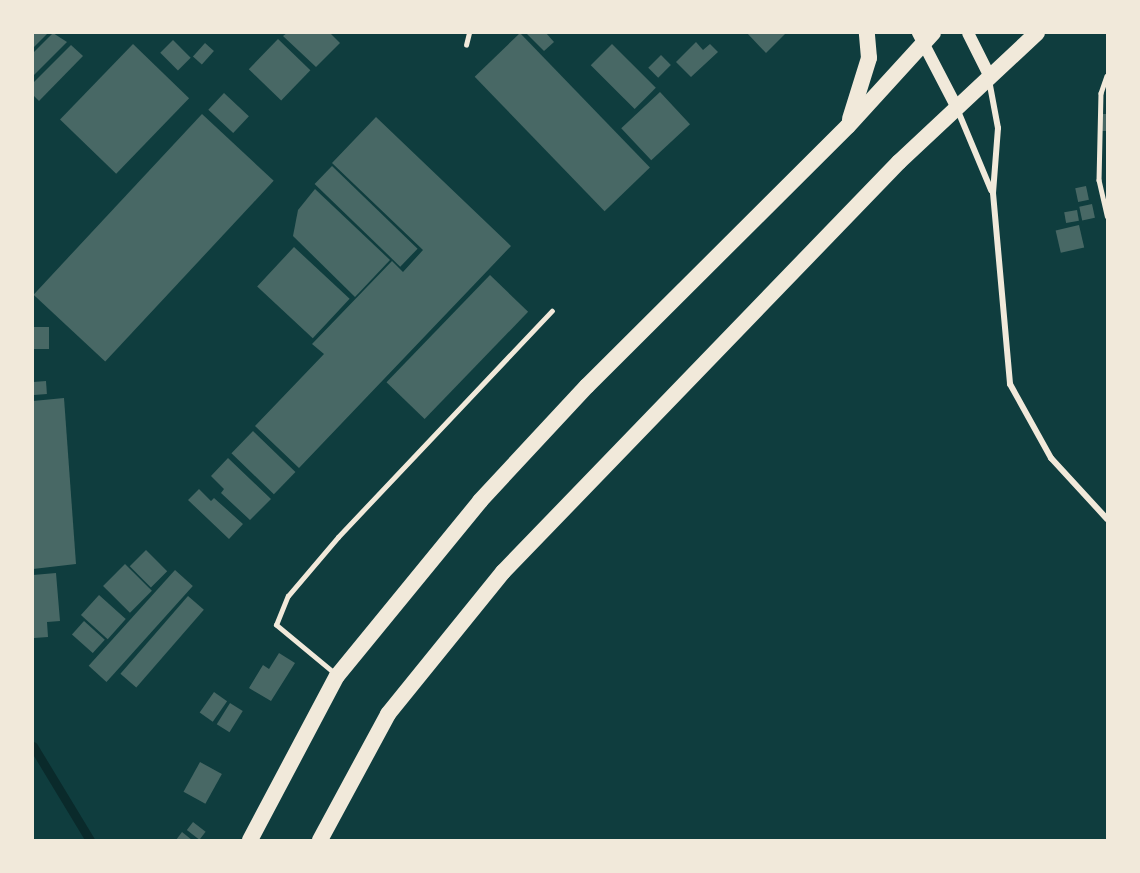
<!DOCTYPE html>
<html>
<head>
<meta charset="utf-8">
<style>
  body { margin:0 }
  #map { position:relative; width:1140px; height:873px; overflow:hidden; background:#0f3d3e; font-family:Commissioner,sans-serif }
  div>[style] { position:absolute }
  .stream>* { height:9px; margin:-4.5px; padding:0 4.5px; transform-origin:4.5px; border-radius:4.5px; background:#0a2a2b }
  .building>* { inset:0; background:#486865; transform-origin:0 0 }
  .service>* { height:4.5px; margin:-2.25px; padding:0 2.25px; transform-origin:2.25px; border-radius:2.25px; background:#f1e9da }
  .minor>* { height:6px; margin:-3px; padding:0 3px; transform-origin:3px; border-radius:3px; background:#f1e9da }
  .secondary>* { height:12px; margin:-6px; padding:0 6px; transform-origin:6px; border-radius:6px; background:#f1e9da }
  .trunk>* { height:16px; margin:-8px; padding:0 8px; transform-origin:8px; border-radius:8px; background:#f1e9da }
  span { translate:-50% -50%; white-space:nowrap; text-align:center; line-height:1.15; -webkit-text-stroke:4.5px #f1e9da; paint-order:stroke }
  .frame { position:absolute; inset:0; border:34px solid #f1e9da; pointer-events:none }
</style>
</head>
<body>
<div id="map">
  <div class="stream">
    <div style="left:33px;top:746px;width:110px;rotate:58.8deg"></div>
  </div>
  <div class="building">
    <div style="clip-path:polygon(33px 33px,48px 33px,33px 48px)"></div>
    <div style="clip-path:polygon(53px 33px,67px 42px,33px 76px,33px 53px)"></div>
    <div style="clip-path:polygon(287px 33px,330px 33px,340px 43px,316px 67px,283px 36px)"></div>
    <div style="left:520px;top:33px;width:187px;height:63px;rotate:46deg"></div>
    <div style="clip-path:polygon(526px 33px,546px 33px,554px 42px,544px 51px)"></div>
    <div style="clip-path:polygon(747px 33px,786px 33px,766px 53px)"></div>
    <div style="left:278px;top:39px;width:45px;height:42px;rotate:44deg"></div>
    <div style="left:173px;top:40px;width:25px;height:18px;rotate:45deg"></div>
    <div style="clip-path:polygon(696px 42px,703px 50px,710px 44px,718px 52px,691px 77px,676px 62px)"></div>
    <div style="left:205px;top:43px;width:12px;height:18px;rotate:42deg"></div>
    <div style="left:133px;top:44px;width:78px;height:105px;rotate:44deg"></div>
    <div style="left:612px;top:44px;width:62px;height:30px;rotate:45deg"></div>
    <div style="clip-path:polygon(71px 45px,83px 56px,39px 101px,33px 95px,33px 83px)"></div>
    <div style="left:661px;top:55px;width:14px;height:18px;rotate:45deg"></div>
    <div style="left:660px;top:92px;width:44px;height:53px;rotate:47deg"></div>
    <div style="left:224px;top:93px;width:34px;height:23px;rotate:43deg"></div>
    <div style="left:202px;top:114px;width:98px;height:247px;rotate:43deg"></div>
    <div style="left:1102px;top:114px;width:5px;height:17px"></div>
    <div style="clip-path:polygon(376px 117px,511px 246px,299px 468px,255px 426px,324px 354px,312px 344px,392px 261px,403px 272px,423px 250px,332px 163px)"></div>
    <div style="left:332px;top:166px;width:119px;height:25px;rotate:44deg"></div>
    <div style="left:1086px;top:186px;width:14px;height:11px;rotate:78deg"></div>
    <div style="clip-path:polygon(315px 189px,390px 260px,355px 297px,293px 236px,298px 210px)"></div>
    <div style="left:1092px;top:204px;width:14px;height:13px;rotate:78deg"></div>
    <div style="left:1077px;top:210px;width:11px;height:13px;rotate:80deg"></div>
    <div style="left:1079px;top:225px;width:23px;height:24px;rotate:77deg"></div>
    <div style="left:294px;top:247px;width:76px;height:54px;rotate:43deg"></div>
    <div style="left:490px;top:275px;width:53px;height:149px;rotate:44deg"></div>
    <div style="left:33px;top:327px;width:16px;height:22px"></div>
    <div style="left:46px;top:381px;width:13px;height:13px;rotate:86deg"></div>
    <div style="clip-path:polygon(64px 398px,76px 564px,33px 569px,33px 401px)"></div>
    <div style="left:253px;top:431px;width:59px;height:31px;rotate:44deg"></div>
    <div style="clip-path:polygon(228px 458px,271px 499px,250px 520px,221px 493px,224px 489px,211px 476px)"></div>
    <div style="clip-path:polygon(199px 489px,211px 501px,214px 498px,243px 524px,229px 539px,188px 500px)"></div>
    <div style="left:146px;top:550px;width:30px;height:23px;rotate:45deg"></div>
    <div style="left:125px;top:564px;width:38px;height:31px;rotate:45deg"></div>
    <div style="left:175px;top:570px;width:24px;height:129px;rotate:42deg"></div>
    <div style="clip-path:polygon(56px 573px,60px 621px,47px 622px,48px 637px,34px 638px,33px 575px)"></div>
    <div style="left:99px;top:595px;width:36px;height:27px;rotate:42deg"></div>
    <div style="left:188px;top:596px;width:21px;height:103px;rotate:41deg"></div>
    <div style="left:84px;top:621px;width:28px;height:18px;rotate:42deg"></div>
    <div style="clip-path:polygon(279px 653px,295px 663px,271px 701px,249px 688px,263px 665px,269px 669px)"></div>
    <div style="left:214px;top:692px;width:16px;height:25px;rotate:35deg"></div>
    <div style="left:230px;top:703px;width:15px;height:25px;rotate:32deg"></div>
    <div style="left:200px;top:762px;width:25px;height:34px;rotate:29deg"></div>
    <div style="left:193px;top:822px;width:16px;height:10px;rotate:38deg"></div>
    <div style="clip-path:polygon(182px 832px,192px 840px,176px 840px)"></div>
  </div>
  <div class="service">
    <div style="left:466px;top:45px;width:12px;rotate:-76deg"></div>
    <div style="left:1107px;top:76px;width:18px;rotate:109deg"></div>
    <div style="left:1101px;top:93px;width:87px;rotate:91.3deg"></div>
    <div style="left:1099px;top:180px;width:37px;rotate:77deg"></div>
    <div style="left:334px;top:673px;width:75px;rotate:-140.4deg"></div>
    <div style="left:276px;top:625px;width:31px;rotate:-68deg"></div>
    <div style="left:288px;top:596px;width:77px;rotate:-49.7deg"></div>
    <div style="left:338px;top:537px;width:311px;rotate:-46.6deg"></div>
  </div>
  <div class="minor">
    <div style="left:989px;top:80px;width:49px;rotate:79.4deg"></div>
    <div style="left:998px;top:128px;width:65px;rotate:94.4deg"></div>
    <div style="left:993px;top:193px;width:192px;rotate:84.9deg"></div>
    <div style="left:1010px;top:384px;width:85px;rotate:61deg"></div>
    <div style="left:1051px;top:458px;width:83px;rotate:47.4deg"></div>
    <div style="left:958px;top:111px;width:86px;rotate:67.3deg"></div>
  </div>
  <div class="secondary">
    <div style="left:918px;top:33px;width:85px;rotate:62.5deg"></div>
    <div style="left:968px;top:33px;width:47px;rotate:63.4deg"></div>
  </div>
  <div class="trunk">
    <div style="left:850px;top:119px;width:64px;rotate:-72.7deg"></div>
    <div style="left:869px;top:58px;width:25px;rotate:-95deg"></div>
    <div style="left:250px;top:840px;width:186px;rotate:-62.1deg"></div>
    <div style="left:337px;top:676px;width:226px;rotate:-50.7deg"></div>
    <div style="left:480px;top:501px;width:157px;rotate:-47.1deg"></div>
    <div style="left:587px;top:386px;width:368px;rotate:-44.9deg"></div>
    <div style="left:848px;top:126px;width:126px;rotate:-47.6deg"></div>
    <div style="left:320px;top:840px;width:143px;rotate:-61.6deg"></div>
    <div style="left:388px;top:714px;width:183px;rotate:-51deg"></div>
    <div style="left:503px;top:572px;width:570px;rotate:-46deg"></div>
    <div style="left:899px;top:162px;width:189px;rotate:-43.1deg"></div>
  </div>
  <div class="frame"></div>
</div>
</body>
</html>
